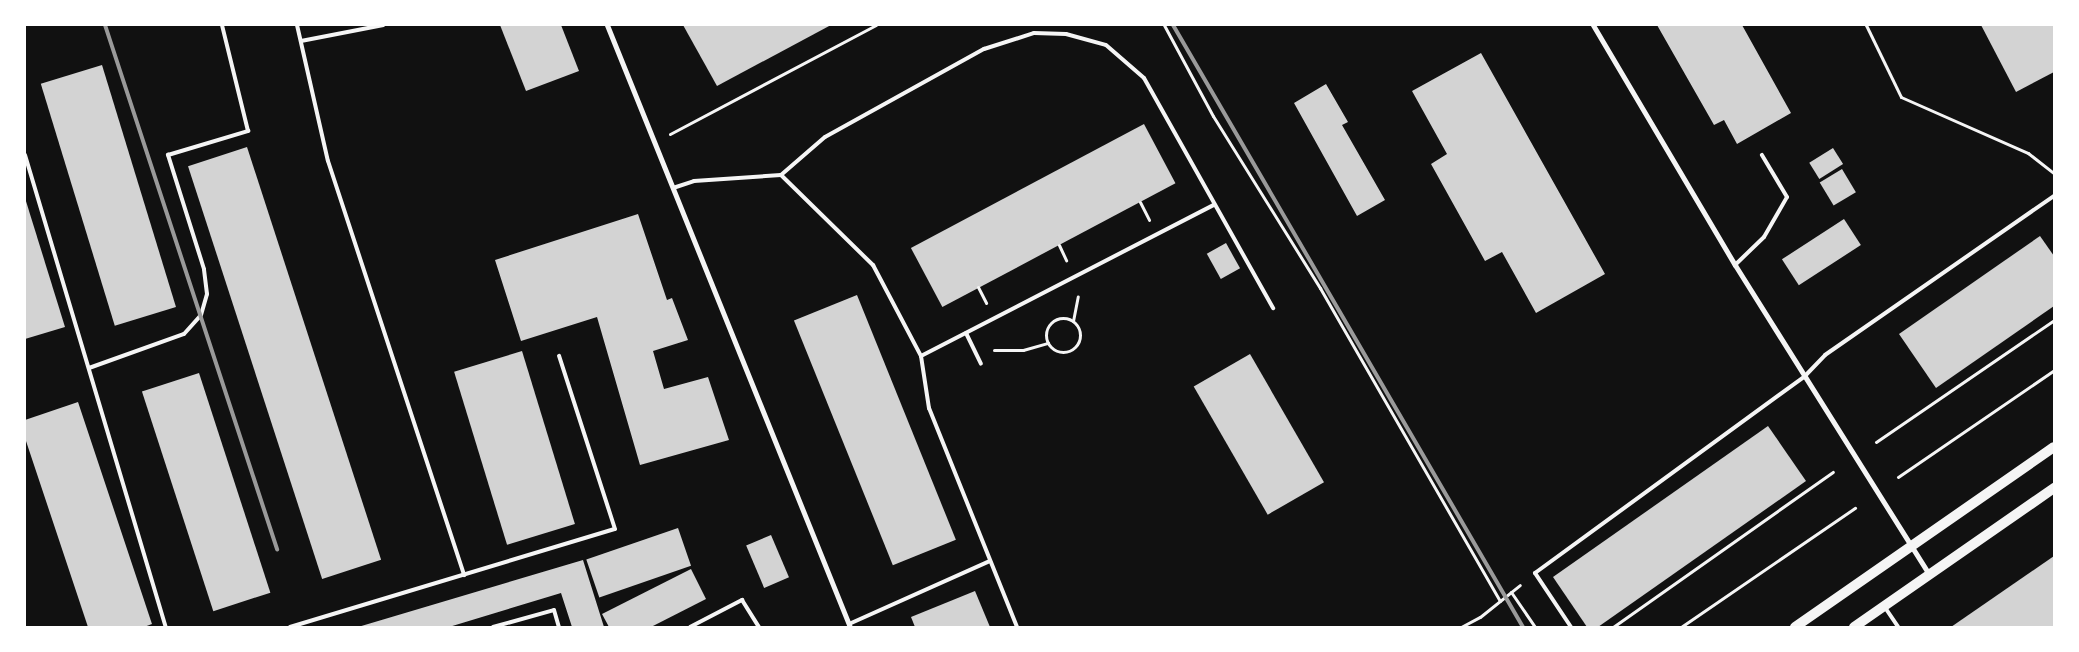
<!DOCTYPE html>
<html>
<head>
<meta charset="utf-8">
<style>
  body { margin:0 }
  #map { position:relative; width:2079px; height:652px; overflow:hidden; background:#111; font-family:"DejaVu Sans",sans-serif }
  div>[style] { position:absolute }
  .building>* { inset:0; background:#d3d3d3; transform-origin:0 0 }
  .path>* { height:3px; margin:-1.5px; padding:0 1.5px; transform-origin:1.5px; border-radius:1.5px; background:#f5f5f5 }
  .path>.ring { margin:-1.5px; padding:0; box-sizing:content-box; background:none; border:3px solid #f5f5f5; border-radius:50% }
  .service>* { height:4px; margin:-2px; padding:0 2px; transform-origin:2px; border-radius:2px; background:#f5f5f5 }
  .minor>* { height:5px; margin:-2.5px; padding:0 2.5px; transform-origin:2.5px; border-radius:2.5px; background:#f5f5f5 }
  .secondary>* { height:10px; margin:-5px; padding:0 5px; transform-origin:5px; border-radius:5px; background:#f5f5f5 }
  .rail>* { height:4px; margin:-2px; padding:0 2px; transform-origin:2px; border-radius:2px; background:#9a9a9a }
  span { translate:-50% -50%; white-space:nowrap; text-align:center; line-height:1.15; -webkit-text-stroke:5px #fff; paint-order:stroke }
  .frame { position:absolute; inset:0; border:26px solid #fff; pointer-events:none }
</style>
</head>
<body>
<div id="map">
  <div class="building">
    <div style="clip-path:polygon(500px 25px,561px 25px,579px 71px,526px 91px)"></div>
    <div style="clip-path:polygon(683px 25px,831px 25px,717px 86px)"></div>
    <div style="clip-path:polygon(1657px 25px,1742px 25px,1791px 113px,1737px 144px,1724px 120px,1714px 125px)"></div>
    <div style="clip-path:polygon(1981px 25px,2054px 25px,2054px 72px,2016px 92px)"></div>
    <div style="clip-path:polygon(1481px 53px,1605px 274px,1536px 313px,1502px 252px,1485px 261px,1431px 164px,1447px 154px,1412px 91px)"></div>
    <div style="left:102px;top:65px;width:253px;height:64px;rotate:73deg"></div>
    <div style="clip-path:polygon(1326px 84px,1348px 122px,1342px 125px,1385px 200px,1357px 216px,1294px 103px)"></div>
    <div style="left:1144px;top:124px;width:67px;height:264px;rotate:62deg"></div>
    <div style="left:247px;top:147px;width:434px;height:62px;rotate:72deg"></div>
    <div style="left:1833px;top:148px;width:19px;height:28px;rotate:58deg"></div>
    <div style="left:1842px;top:169px;width:27px;height:26px;rotate:59deg"></div>
    <div style="clip-path:polygon(25px 198px,65px 327px,25px 339px)"></div>
    <div style="clip-path:polygon(638px 214px,667px 300px,672px 298px,688px 340px,653px 351px,664px 389px,708px 377px,729px 440px,640px 465px,597px 317px,521px 341px,495px 260px)"></div>
    <div style="left:1844px;top:219px;width:31px;height:74px;rotate:57deg"></div>
    <div style="clip-path:polygon(2040px 236px,2054px 256px,2054px 306px,1936px 388px,1899px 334px)"></div>
    <div style="left:1226px;top:243px;width:29px;height:22px;rotate:61deg"></div>
    <div style="left:857px;top:295px;width:264px;height:68px;rotate:68deg"></div>
    <div style="left:522px;top:351px;width:181px;height:71px;rotate:73deg"></div>
    <div style="left:1250px;top:354px;width:148px;height:65px;rotate:60deg"></div>
    <div style="left:199px;top:373px;width:231px;height:60px;rotate:72deg"></div>
    <div style="clip-path:polygon(78px 402px,152px 624px,144px 627px,88px 627px,25px 438px,25px 420px)"></div>
    <div style="clip-path:polygon(1768px 426px,1806px 481px,1598px 627px,1587px 627px,1553px 577px)"></div>
    <div style="left:678px;top:528px;width:40px;height:97px;rotate:71deg"></div>
    <div style="left:771px;top:535px;width:46px;height:27px;rotate:67deg"></div>
    <div style="clip-path:polygon(2054px 556px,2054px 627px,1951px 627px)"></div>
    <div style="clip-path:polygon(583px 560px,604px 627px,572px 627px,561px 593px,449px 627px,358px 627px)"></div>
    <div style="clip-path:polygon(691px 569px,706px 599px,651px 627px,609px 627px,602px 614px)"></div>
    <div style="clip-path:polygon(975px 591px,990px 627px,915px 627px,911px 617px)"></div>
  </div>
  <div class="path">
    <div style="left:1164px;top:25px;width:103px;rotate:61.7deg"></div>
    <div style="left:1213px;top:116px;width:203px;rotate:58.1deg"></div>
    <div style="left:1320px;top:288px;width:361px;rotate:60.1deg"></div>
    <div style="left:1866px;top:25px;width:80px;rotate:64.1deg"></div>
    <div style="left:1901px;top:97px;width:139px;rotate:23.8deg"></div>
    <div style="left:2028px;top:153px;width:33px;rotate:38deg"></div>
    <div style="left:670px;top:134px;width:233px;rotate:-27.9deg"></div>
    <div style="left:1140px;top:202px;width:20px;rotate:63deg"></div>
    <div style="left:1059px;top:245px;width:17px;rotate:65deg"></div>
    <div style="left:978px;top:287px;width:18px;rotate:63deg"></div>
    <div class="ring" style="left:1046px;top:318px;width:31px;height:31px"></div>
    <div style="left:1073px;top:321px;width:25px;rotate:-79deg"></div>
    <div style="left:994px;top:350px;width:29px"></div>
    <div style="left:1023px;top:350px;width:26px;rotate:-16deg"></div>
    <div style="left:1876px;top:442px;width:216px;rotate:-34.4deg"></div>
    <div style="left:1898px;top:477px;width:189px;rotate:-34.4deg"></div>
    <div style="left:1511px;top:592px;width:42px;rotate:55.6deg"></div>
    <div style="left:1288px;top:627px;width:13px"></div>
    <div style="left:1461px;top:627px;width:21px;rotate:-28deg"></div>
    <div style="left:1480px;top:617px;width:51px;rotate:-38.7deg"></div>
    <div style="left:1613px;top:627px;width:269px;rotate:-35.2deg"></div>
    <div style="left:1681px;top:627px;width:211px;rotate:-34.4deg"></div>
  </div>
  <div class="service">
    <div style="left:297px;top:25px;width:139px;rotate:77.2deg"></div>
    <div style="left:328px;top:161px;width:436px;rotate:71.8deg"></div>
    <div style="left:301px;top:41px;width:84px;rotate:-11deg"></div>
    <div style="left:25px;top:155px;width:493px;rotate:73.4deg"></div>
    <div style="left:781px;top:175px;width:129px;rotate:44.4deg"></div>
    <div style="left:873px;top:265px;width:103px;rotate:62.2deg"></div>
    <div style="left:921px;top:356px;width:53px;rotate:81.3deg"></div>
    <div style="left:929px;top:408px;width:236px;rotate:68.1deg"></div>
    <div style="left:673px;top:188px;width:22px;rotate:-18deg"></div>
    <div style="left:694px;top:181px;width:87px;rotate:-3.9deg"></div>
    <div style="left:781px;top:175px;width:58px;rotate:-40.8deg"></div>
    <div style="left:825px;top:137px;width:182px;rotate:-29deg"></div>
    <div style="left:984px;top:49px;width:52px;rotate:-17.7deg"></div>
    <div style="left:1034px;top:33px;width:32px;rotate:2deg"></div>
    <div style="left:1066px;top:34px;width:41px;rotate:15.4deg"></div>
    <div style="left:1106px;top:45px;width:50px;rotate:41deg"></div>
    <div style="left:1144px;top:78px;width:264px;rotate:60.7deg"></div>
    <div style="left:1735px;top:265px;width:40px;rotate:-44deg"></div>
    <div style="left:1764px;top:237px;width:46px;rotate:-60.1deg"></div>
    <div style="left:1787px;top:197px;width:49px;rotate:-120.8deg"></div>
    <div style="left:966px;top:333px;width:34px;rotate:64deg"></div>
    <div style="left:921px;top:356px;width:329px;rotate:-27.3deg"></div>
    <div style="left:89px;top:368px;width:101px;rotate:-19.7deg"></div>
    <div style="left:184px;top:334px;width:25px;rotate:-48deg"></div>
    <div style="left:201px;top:315px;width:22px;rotate:-74deg"></div>
    <div style="left:207px;top:294px;width:25px;rotate:-97deg"></div>
    <div style="left:204px;top:269px;width:120px;rotate:-107.5deg"></div>
    <div style="left:168px;top:155px;width:84px;rotate:-16.7deg"></div>
    <div style="left:248px;top:131px;width:109px;rotate:-103.8deg"></div>
    <div style="left:1884px;top:606px;width:25px;rotate:56deg"></div>
    <div style="left:849px;top:624px;width:154px;rotate:-24.1deg"></div>
    <div style="left:290px;top:627px;width:339px;rotate:-16.8deg"></div>
    <div style="left:615px;top:529px;width:182px;rotate:-107.9deg"></div>
    <div style="left:493px;top:627px;width:63px;rotate:-15.6deg"></div>
    <div style="left:554px;top:610px;width:18px;rotate:74deg"></div>
    <div style="left:690px;top:627px;width:59px;rotate:-27.4deg"></div>
    <div style="left:742px;top:600px;width:32px;rotate:58deg"></div>
    <div style="left:1571px;top:627px;width:65px;rotate:-123.7deg"></div>
    <div style="left:1535px;top:573px;width:333px;rotate:-36.1deg"></div>
    <div style="left:1804px;top:377px;width:30px;rotate:-46deg"></div>
    <div style="left:1825px;top:355px;width:279px;rotate:-34.8deg"></div>
  </div>
  <div class="minor">
    <div style="left:607px;top:25px;width:649px;rotate:68.02deg"></div>
    <div style="left:1593px;top:25px;width:279px;rotate:59.4deg"></div>
    <div style="left:1735px;top:265px;width:365px;rotate:57.9deg"></div>
  </div>
  <div class="secondary">
    <div style="left:1795px;top:627px;width:315px;rotate:-34.8deg"></div>
    <div style="left:1854px;top:627px;width:244px;rotate:-34.8deg"></div>
  </div>
  <div class="rail">
    <div style="left:105px;top:25px;width:552px;rotate:71.83deg"></div>
    <div style="left:1173px;top:25px;width:696px;rotate:59.83deg"></div>
  </div>
  <div class="frame"></div>
</div>
</body>
</html>
